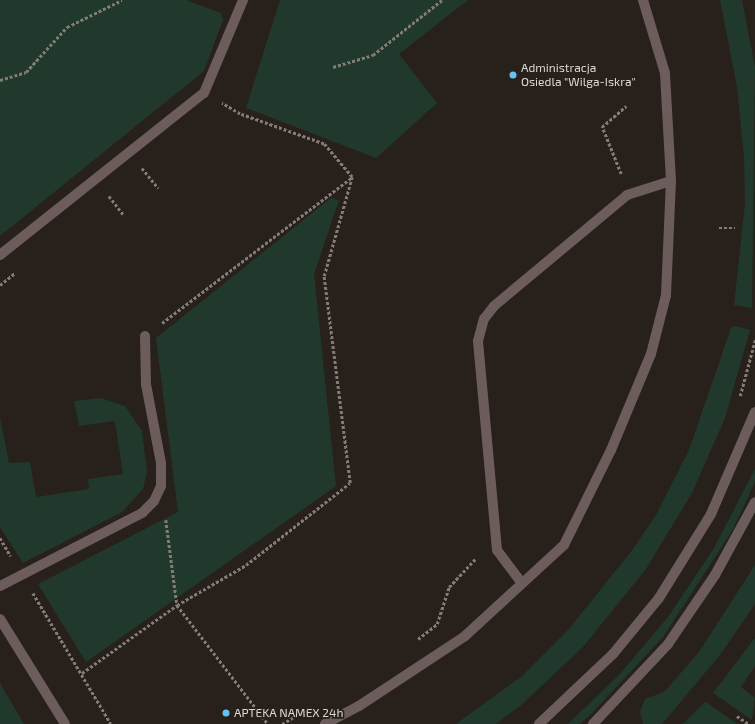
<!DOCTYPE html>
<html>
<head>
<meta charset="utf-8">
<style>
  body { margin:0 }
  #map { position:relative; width:755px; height:724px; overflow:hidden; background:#28201b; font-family:"Exo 2",sans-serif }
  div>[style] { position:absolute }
  .green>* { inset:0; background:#21392c }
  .path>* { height:2.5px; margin-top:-1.25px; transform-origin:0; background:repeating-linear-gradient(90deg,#827b76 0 3px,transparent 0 5px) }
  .minor>* { height:10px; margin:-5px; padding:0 5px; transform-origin:5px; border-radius:5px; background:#6c5d5c }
  .dots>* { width:11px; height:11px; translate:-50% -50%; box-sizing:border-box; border:2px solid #28201b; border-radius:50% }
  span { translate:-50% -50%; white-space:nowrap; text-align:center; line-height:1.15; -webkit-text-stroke:3.5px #28201b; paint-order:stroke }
  .poi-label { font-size:12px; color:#ddd7d3 }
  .left { translate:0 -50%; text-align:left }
</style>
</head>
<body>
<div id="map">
  <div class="green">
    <div style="clip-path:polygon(0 0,186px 0,221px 13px,223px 20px,204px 71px,0 236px)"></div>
    <div style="clip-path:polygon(280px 0,468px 0,399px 54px,437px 103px,376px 158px,246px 108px)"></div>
    <div style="clip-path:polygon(720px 0,742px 0,755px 67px,752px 308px,734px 305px,745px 204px,744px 156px,737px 87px)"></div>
    <div style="clip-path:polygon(331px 198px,339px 200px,314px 274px,336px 486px,86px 662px,38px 584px,178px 512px,156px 338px)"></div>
    <div style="clip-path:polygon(735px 326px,750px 330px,725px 418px,692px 493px,646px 569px,582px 648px,521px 705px,496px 724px,456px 724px,522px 676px,569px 629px,633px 549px,656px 515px,689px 450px,731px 328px)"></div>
    <div style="clip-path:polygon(100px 398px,125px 406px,142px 431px,147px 472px,143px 489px,122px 512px,23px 563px,0 527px,0 417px,9px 463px,30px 462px,36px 497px,89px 489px,88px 479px,123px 474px,115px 421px,79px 426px,74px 401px)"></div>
    <div style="clip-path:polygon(755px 469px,755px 482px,732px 531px,663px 637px,591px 714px,580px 724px,568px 724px,619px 675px,668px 617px,714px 548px)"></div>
    <div style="clip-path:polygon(755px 565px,755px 604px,720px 655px,662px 724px,643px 724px,640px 712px,645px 699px,664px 692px,699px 652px)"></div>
    <div style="clip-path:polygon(755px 638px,755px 666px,741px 687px,755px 698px,752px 720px,713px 693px)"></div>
    <div style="clip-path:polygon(0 683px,24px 724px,0 724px)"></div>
    <div style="clip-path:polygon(705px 702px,706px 702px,737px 724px,683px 724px)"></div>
  </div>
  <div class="path">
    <div style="left:333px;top:67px;width:42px;rotate:-16.7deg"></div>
    <div style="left:373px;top:55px;width:88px;rotate:-38.6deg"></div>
    <div style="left:0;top:80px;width:27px;rotate:-17deg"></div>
    <div style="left:26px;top:72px;width:61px;rotate:-47.7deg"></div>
    <div style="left:67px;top:27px;width:61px;rotate:-26.1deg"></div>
    <div style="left:142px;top:168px;width:26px;rotate:51deg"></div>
    <div style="left:621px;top:174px;width:51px;rotate:-112deg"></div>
    <div style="left:602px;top:127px;width:32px;rotate:-41deg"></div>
    <div style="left:109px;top:196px;width:24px;rotate:52deg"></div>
    <div style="left:719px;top:228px;width:16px"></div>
    <div style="left:0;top:285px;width:19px;rotate:-39deg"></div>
    <div style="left:162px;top:323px;width:240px;rotate:-37.5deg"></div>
    <div style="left:740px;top:396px;width:58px;rotate:-75deg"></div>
    <div style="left:166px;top:520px;width:86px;rotate:82.6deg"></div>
    <div style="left:177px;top:605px;width:150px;rotate:52.6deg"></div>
    <div style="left:0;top:538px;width:21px;rotate:59deg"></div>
    <div style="left:33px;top:593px;width:152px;rotate:59.2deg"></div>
    <div style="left:418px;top:639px;width:24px;rotate:-38deg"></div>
    <div style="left:437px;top:624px;width:39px;rotate:-72deg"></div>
    <div style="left:449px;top:587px;width:40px;rotate:-47deg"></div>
    <div style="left:82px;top:673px;width:117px;rotate:-35.6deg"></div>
    <div style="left:177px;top:605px;width:80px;rotate:-30.1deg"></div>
    <div style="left:246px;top:565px;width:132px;rotate:-38.3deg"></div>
    <div style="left:350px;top:483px;width:209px;rotate:-97.2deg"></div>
    <div style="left:324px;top:276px;width:103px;rotate:-74.2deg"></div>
    <div style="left:352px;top:177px;width:43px;rotate:-130.3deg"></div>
    <div style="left:324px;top:144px;width:89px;rotate:-160.3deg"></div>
    <div style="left:240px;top:114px;width:21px;rotate:-149deg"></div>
    <div style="left:737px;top:716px;width:14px;rotate:34deg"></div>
    <div style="left:282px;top:724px;width:31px;rotate:-31deg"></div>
  </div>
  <div class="minor">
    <div style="left:0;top:255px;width:260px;rotate:-38.5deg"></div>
    <div style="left:204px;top:93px;width:101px;rotate:-67.2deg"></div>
    <div style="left:521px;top:582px;width:40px;rotate:-127deg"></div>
    <div style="left:497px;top:550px;width:210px;rotate:-95.2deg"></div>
    <div style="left:478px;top:341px;width:23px;rotate:-75deg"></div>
    <div style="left:484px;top:319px;width:16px;rotate:-52deg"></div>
    <div style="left:494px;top:306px;width:173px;rotate:-39.8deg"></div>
    <div style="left:627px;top:195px;width:46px;rotate:-17.7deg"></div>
    <div style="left:0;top:586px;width:160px;rotate:-27.2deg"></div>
    <div style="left:142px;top:513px;width:17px;rotate:-45deg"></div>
    <div style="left:154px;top:501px;width:17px;rotate:-65deg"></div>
    <div style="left:161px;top:486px;width:23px;rotate:-90deg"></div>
    <div style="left:161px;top:463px;width:80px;rotate:-100.8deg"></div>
    <div style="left:146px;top:384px;width:48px;rotate:-91.2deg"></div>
    <div style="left:0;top:619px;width:123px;rotate:58.2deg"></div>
    <div style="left:325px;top:724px;width:38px;rotate:-28deg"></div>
    <div style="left:359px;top:706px;width:127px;rotate:-33.4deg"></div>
    <div style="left:465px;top:636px;width:134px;rotate:-42.6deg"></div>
    <div style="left:564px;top:545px;width:106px;rotate:-63.7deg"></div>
    <div style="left:611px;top:450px;width:104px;rotate:-67.4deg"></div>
    <div style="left:651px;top:354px;width:61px;rotate:-75.7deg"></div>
    <div style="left:666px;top:295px;width:114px;rotate:-87.5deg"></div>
    <div style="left:671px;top:181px;width:108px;rotate:-93.2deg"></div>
    <div style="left:665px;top:73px;width:76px;rotate:-106.8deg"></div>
    <div style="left:539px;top:724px;width:102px;rotate:-43.4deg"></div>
    <div style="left:613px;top:654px;width:72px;rotate:-50.6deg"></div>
    <div style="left:659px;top:598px;width:99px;rotate:-58.2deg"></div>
    <div style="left:711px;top:514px;width:111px;rotate:-66.7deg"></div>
    <div style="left:593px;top:724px;width:110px;rotate:-46.8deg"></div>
    <div style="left:668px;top:644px;width:83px;rotate:-55.7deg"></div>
    <div style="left:715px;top:575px;width:83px;rotate:-61.3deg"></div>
  </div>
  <div class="dots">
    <div style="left:513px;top:75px;background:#65c4ef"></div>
    <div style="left:226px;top:713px;background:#65c4ef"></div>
  </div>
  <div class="poi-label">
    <span class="left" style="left:521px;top:75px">Administracja<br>Osiedla "Wilga-Iskra"</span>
    <span class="left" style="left:234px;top:713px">APTEKA NAMEX 24h</span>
  </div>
</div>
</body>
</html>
